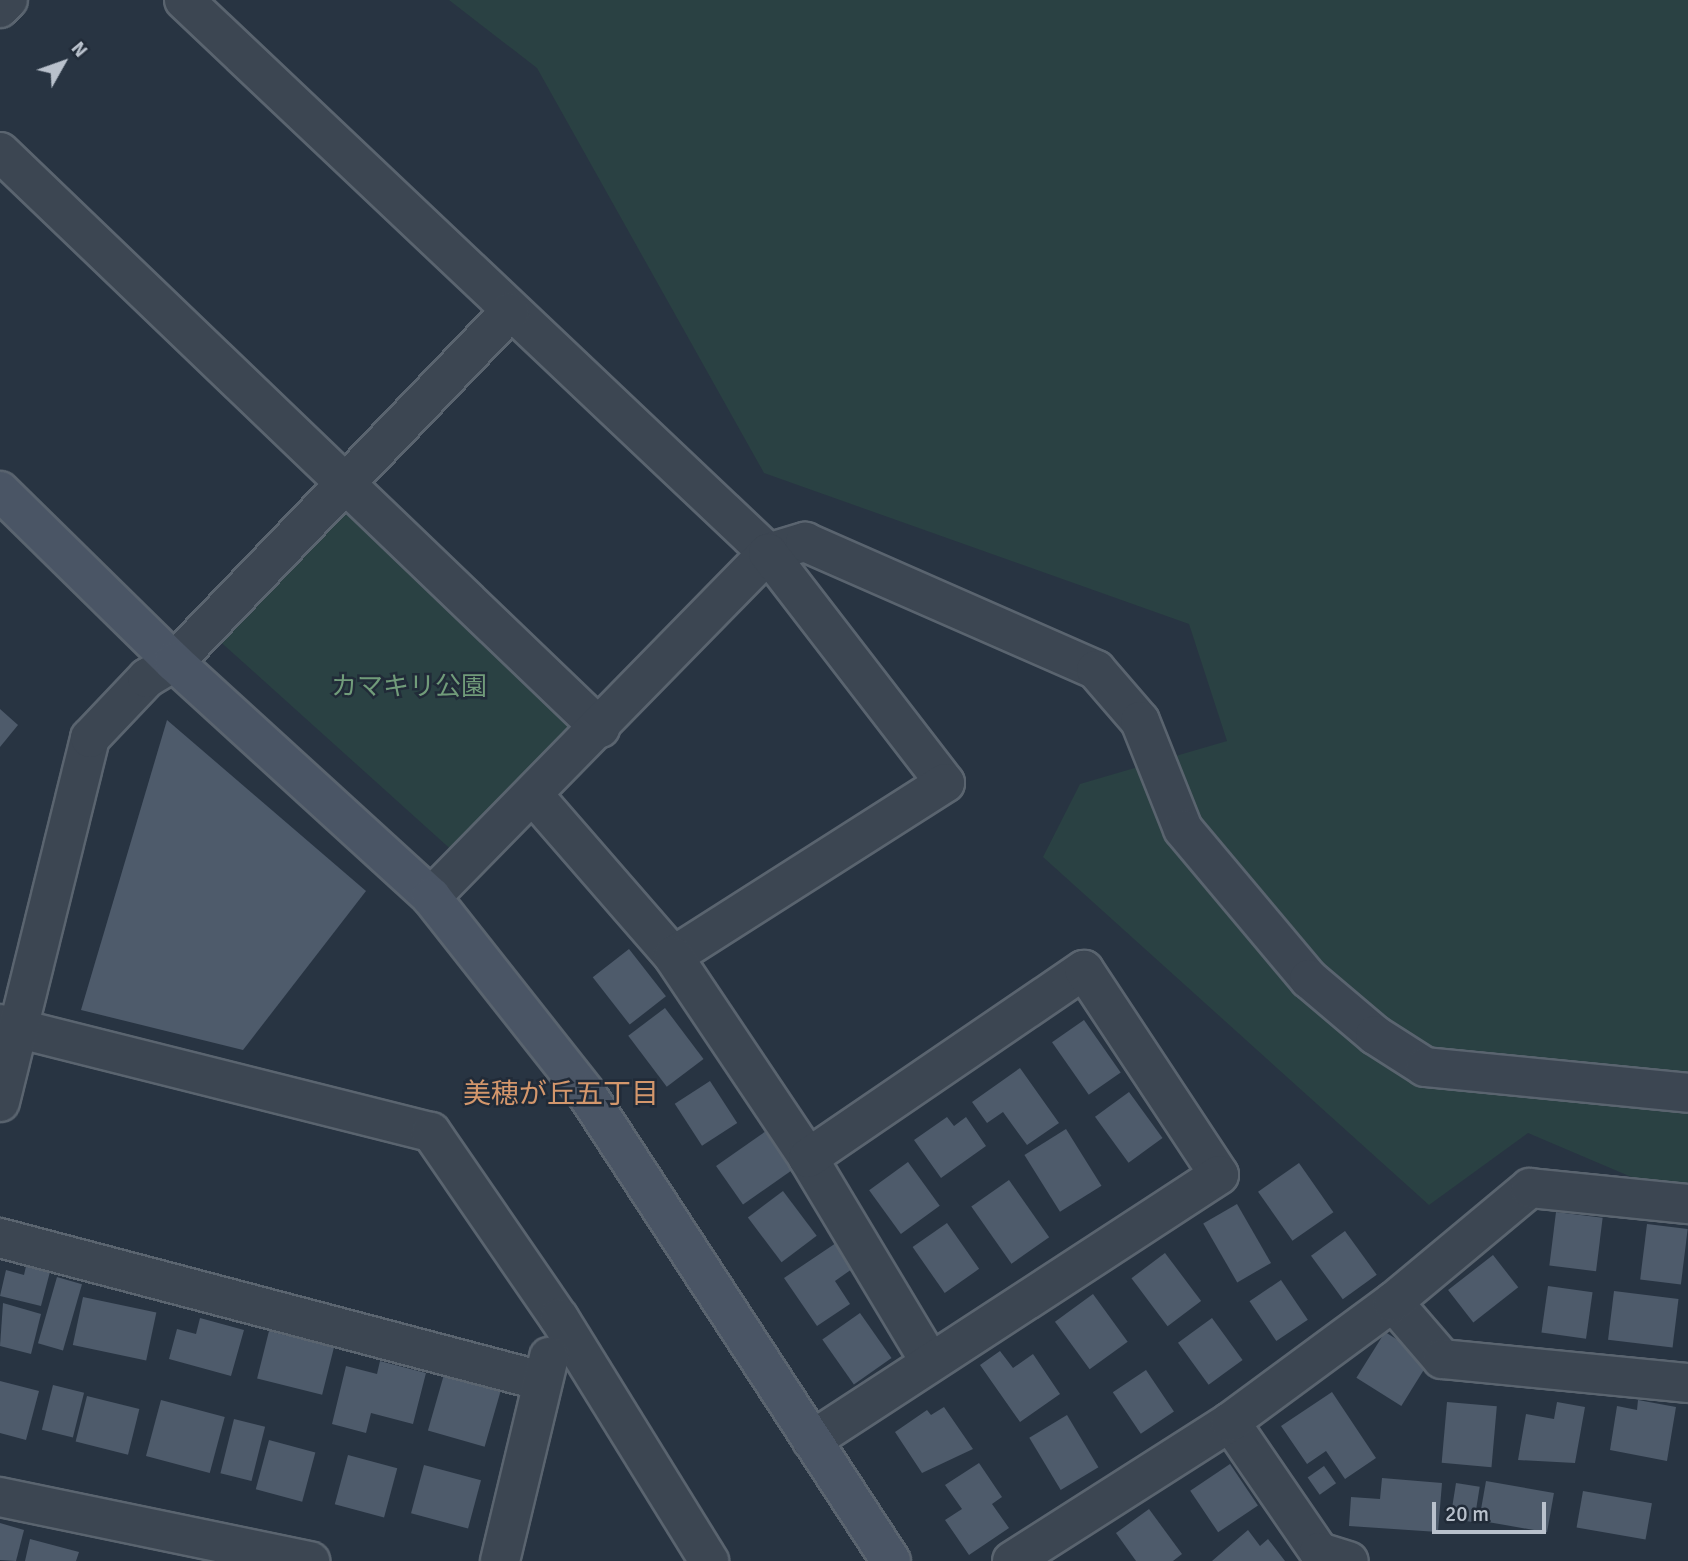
<!DOCTYPE html>
<html>
<head>
<meta charset="utf-8">
<style>
  body { margin:0 }
  #map { position:relative; width:1688px; height:1561px; overflow:hidden; background:#283442; font-family:Signika,"Noto Sans JP",sans-serif }
  div>[style] { position:absolute }
  .green>* { inset:0; background:#2a4143; transform-origin:0 0 }
  .building>* { inset:0; background:#4e5b6b; transform-origin:0 0 }
  .roads { filter:drop-shadow(2px 0 #5a646f) drop-shadow(-2px 0 #5a646f) drop-shadow(0 2px #5a646f) drop-shadow(0 -2px #5a646f) }
  .street>* { height:38px; margin:-19px; padding:0 19px; transform-origin:19px; border-radius:19px; background:#3c4652 }
  .secondary>* { height:38px; margin:-19px; padding:0 19px; transform-origin:19px; border-radius:19px; background:#4a5565 }
  span { translate:-50% -50%; white-space:nowrap; text-align:center; line-height:1.15; -webkit-text-stroke:5px #212b38; paint-order:stroke }
  .park-label { font-size:26px; color:#719c7a }
  .neighbourhood-label { font-size:28px; color:#d4976c }
  .north { position:absolute; left:28px; top:28px; width:70px; height:70px; -webkit-text-stroke:5px #212b38; paint-order:stroke; rotate:50deg; font-size:19px; font-weight:700; line-height:28px; text-align:center; color:#b9c1cc }
  .north::after { content:''; display:block; margin:auto; width:24px; height:32px; background:#b9c1cc; clip-path:polygon(50% 0,100% 100%,50% 72%,0 100%) }
  .scale { position:absolute; left:1432px; top:1502px; width:114px; height:32px; box-sizing:border-box; border:4px solid #b9c1cc; border-top:0; padding-left:9px; font-size:21px; line-height:24px; white-space:nowrap; color:#b9c1cc; -webkit-text-stroke:5px #212b38; paint-order:stroke }
</style>
</head>
<body>
<div id="map">
  <div class="green">
    <div style="clip-path:polygon(449px 0,1688px 0,1688px 1187px,1669px 1193px,1528px 1133px,1429px 1205px,1043px 857px,1080px 784px,1227px 741px,1189px 624px,764px 473px,537px 68px)"></div>
    <div style="left:348px;top:501px;width:319px;height:190px;rotate:42deg"></div>
  </div>
  <div class="building">
    <div style="clip-path:polygon(0 709px,18px 725px,0 747px)"></div>
    <div style="clip-path:polygon(167px 720px,366px 891px,243px 1050px,81px 1010px)"></div>
    <div style="left:629px;top:949px;width:60px;height:46px;rotate:52deg"></div>
    <div style="left:665px;top:1008px;width:64px;height:46px;rotate:53deg"></div>
    <div style="left:1084px;top:1020px;width:64px;height:39px;rotate:55deg"></div>
    <div style="clip-path:polygon(1020px 1068px,1059px 1123px,1027px 1145px,1003px 1112px,987px 1123px,972px 1102px)"></div>
    <div style="left:710px;top:1081px;width:50px;height:42px;rotate:57deg"></div>
    <div style="left:1129px;top:1092px;width:57px;height:42px;rotate:54deg"></div>
    <div style="clip-path:polygon(947px 1117px,954px 1126px,966px 1117px,986px 1146px,941px 1178px,914px 1140px)"></div>
    <div style="left:1066px;top:1129px;width:67px;height:49px;rotate:58deg"></div>
    <div style="left:766px;top:1131px;width:47px;height:61px;rotate:55deg"></div>
    <div style="left:908px;top:1162px;width:54px;height:48px;rotate:54deg"></div>
    <div style="left:1299px;top:1163px;width:60px;height:50px;rotate:55deg"></div>
    <div style="left:1009px;top:1180px;width:70px;height:46px;rotate:55deg"></div>
    <div style="left:783px;top:1191px;width:56px;height:44px;rotate:53deg"></div>
    <div style="left:1237px;top:1204px;width:68px;height:39px;rotate:60deg"></div>
    <div style="left:1556px;top:1212px;width:47px;height:54px;rotate:7deg"></div>
    <div style="left:947px;top:1223px;width:56px;height:42px;rotate:55deg"></div>
    <div style="left:1647px;top:1224px;width:41px;height:56px;rotate:7deg"></div>
    <div style="left:1345px;top:1231px;width:54px;height:42px;rotate:54deg"></div>
    <div style="clip-path:polygon(836px 1243px,852px 1269px,835px 1281px,850px 1304px,817px 1326px,784px 1278px)"></div>
    <div style="left:1165px;top:1253px;width:60px;height:42px;rotate:53deg"></div>
    <div style="left:1493px;top:1255px;width:41px;height:57px;rotate:52deg"></div>
    <div style="clip-path:polygon(27px 1262px,51px 1268px,41px 1306px,0 1296px,6px 1270px,24px 1275px)"></div>
    <div style="left:57px;top:1277px;width:26px;height:69px;rotate:16deg"></div>
    <div style="left:1281px;top:1280px;width:48px;height:38px;rotate:56deg"></div>
    <div style="left:1548px;top:1286px;width:45px;height:47px;rotate:8deg"></div>
    <div style="left:1614px;top:1291px;width:65px;height:49px;rotate:7deg"></div>
    <div style="left:1093px;top:1294px;width:59px;height:47px;rotate:54deg"></div>
    <div style="left:83px;top:1297px;width:75px;height:49px;rotate:12deg"></div>
    <div style="clip-path:polygon(3px 1303px,41px 1314px,31px 1354px,0 1346px)"></div>
    <div style="left:860px;top:1313px;width:55px;height:46px;rotate:55deg"></div>
    <div style="clip-path:polygon(200px 1318px,244px 1330px,231px 1376px,169px 1359px,177px 1329px,196px 1334px)"></div>
    <div style="left:1212px;top:1318px;width:52px;height:42px;rotate:54deg"></div>
    <div style="left:269px;top:1331px;width:67px;height:49px;rotate:14deg"></div>
    <div style="left:1385px;top:1332px;width:53px;height:54px;rotate:32deg"></div>
    <div style="clip-path:polygon(1000px 1351px,1013px 1368px,1033px 1354px,1060px 1394px,1020px 1422px,980px 1365px)"></div>
    <div style="clip-path:polygon(380px 1361px,426px 1373px,413px 1424px,371px 1413px,366px 1433px,332px 1424px,346px 1366px,377px 1374px)"></div>
    <div style="left:1146px;top:1370px;width:50px;height:40px;rotate:56deg"></div>
    <div style="left:445px;top:1371px;width:59px;height:62px;rotate:16deg"></div>
    <div style="clip-path:polygon(0 1381px,39px 1391px,26px 1440px,0 1433px)"></div>
    <div style="left:53px;top:1385px;width:32px;height:46px;rotate:14deg"></div>
    <div style="clip-path:polygon(1332px 1392px,1376px 1458px,1345px 1479px,1326px 1451px,1307px 1464px,1281px 1426px)"></div>
    <div style="left:87px;top:1396px;width:54px;height:47px;rotate:14deg"></div>
    <div style="left:161px;top:1400px;width:66px;height:58px;rotate:15deg"></div>
    <div style="clip-path:polygon(1638px 1400px,1676px 1407px,1667px 1461px,1610px 1450px,1617px 1406px,1637px 1410px)"></div>
    <div style="left:1447px;top:1402px;width:50px;height:61px;rotate:5deg"></div>
    <div style="clip-path:polygon(1557px 1402px,1585px 1407px,1575px 1463px,1518px 1460px,1526px 1414px,1554px 1419px)"></div>
    <div style="clip-path:polygon(944px 1407px,973px 1449px,922px 1473px,895px 1432px,927px 1410px,931px 1415px)"></div>
    <div style="left:1067px;top:1415px;width:61px;height:44px;rotate:59deg"></div>
    <div style="left:234px;top:1419px;width:32px;height:56px;rotate:14deg"></div>
    <div style="left:269px;top:1440px;width:48px;height:51px;rotate:15deg"></div>
    <div style="left:348px;top:1455px;width:51px;height:51px;rotate:15deg"></div>
    <div style="clip-path:polygon(979px 1463px,1002px 1497px,992px 1504px,1009px 1528px,969px 1555px,945px 1520px,962px 1509px,945px 1485px)"></div>
    <div style="left:1230px;top:1464px;width:50px;height:48px;rotate:56deg"></div>
    <div style="left:424px;top:1465px;width:59px;height:50px;rotate:15deg"></div>
    <div style="left:1324px;top:1466px;width:21px;height:20px;rotate:55deg"></div>
    <div style="clip-path:polygon(1382px 1478px,1442px 1483px,1438px 1532px,1349px 1526px,1351px 1497px,1380px 1499px)"></div>
    <div style="left:1486px;top:1481px;width:69px;height:40px;rotate:10deg"></div>
    <div style="left:1456px;top:1483px;width:24px;height:36px;rotate:9deg"></div>
    <div style="left:1583px;top:1491px;width:70px;height:37px;rotate:10deg"></div>
    <div style="clip-path:polygon(1149px 1509px,1182px 1554px,1173px 1561px,1136px 1561px,1116px 1533px)"></div>
    <div style="clip-path:polygon(0 1523px,24px 1530px,16px 1561px,0 1560px)"></div>
    <div style="clip-path:polygon(1248px 1530px,1260px 1546px,1268px 1539px,1285px 1561px,1212px 1561px)"></div>
    <div style="clip-path:polygon(30px 1539px,79px 1552px,76px 1561px,25px 1561px)"></div>
  </div>
  <div class="roads">
    <div class="street">
      <div style="left:184px;top:0;width:804px;rotate:43.44deg"></div>
      <div style="left:768px;top:553px;width:39px;rotate:-17deg"></div>
      <div style="left:805px;top:542px;width:318px;rotate:23.7deg"></div>
      <div style="left:1096px;top:670px;width:67px;rotate:49.2deg"></div>
      <div style="left:1140px;top:721px;width:116px;rotate:68.3deg"></div>
      <div style="left:1183px;top:829px;width:196px;rotate:50deg"></div>
      <div style="left:1309px;top:979px;width:87px;rotate:40.3deg"></div>
      <div style="left:1375px;top:1035px;width:59px;rotate:32.6deg"></div>
      <div style="left:1425px;top:1067px;width:264px;rotate:5.6deg"></div>
      <div style="left:0;top:8px;width:11px;rotate:-45deg"></div>
      <div style="left:0;top:152px;width:832px;rotate:43.83deg"></div>
      <div style="left:535px;top:797px;width:211px;rotate:49deg"></div>
      <div style="left:431px;top:897px;width:482px;rotate:-45.6deg"></div>
      <div style="left:768px;top:553px;width:290px;rotate:52.4deg"></div>
      <div style="left:945px;top:783px;width:322px;rotate:147.5deg"></div>
      <div style="left:673px;top:956px;width:243px;rotate:56.2deg"></div>
      <div style="left:808px;top:1158px;width:238px;rotate:59.1deg"></div>
      <div style="left:0;top:1024px;width:444px;rotate:14.1deg"></div>
      <div style="left:431px;top:1132px;width:226px;rotate:55.5deg"></div>
      <div style="left:559px;top:1318px;width:286px;rotate:58.3deg"></div>
      <div style="left:0;top:1102px;width:375px;rotate:-76.1deg"></div>
      <div style="left:90px;top:738px;width:83px;rotate:-46.5deg"></div>
      <div style="left:147px;top:678px;width:31px;rotate:-31deg"></div>
      <div style="left:174px;top:662px;width:485px;rotate:-46.2deg"></div>
      <div style="left:808px;top:1158px;width:334px;rotate:-34.3deg"></div>
      <div style="left:1084px;top:970px;width:245px;rotate:56.6deg"></div>
      <div style="left:1219px;top:1175px;width:486px;rotate:146.9deg"></div>
      <div style="left:0;top:1238px;width:561px;rotate:14.78deg"></div>
      <div style="left:1393px;top:1302px;width:75px;rotate:49.3deg"></div>
      <div style="left:1442px;top:1359px;width:247px;rotate:5.6deg"></div>
      <div style="left:1230px;top:1422px;width:158px;rotate:55.6deg"></div>
      <div style="left:1319px;top:1552px;width:31px;rotate:17deg"></div>
      <div style="left:0;top:1497px;width:317px;rotate:11.7deg"></div>
      <div style="left:500px;top:1561px;width:210px;rotate:-76.5deg"></div>
      <div style="left:1012px;top:1561px;width:259px;rotate:-32.5deg"></div>
      <div style="left:1230px;top:1422px;width:202px;rotate:-36.4deg"></div>
      <div style="left:1393px;top:1302px;width:178px;rotate:-39.8deg"></div>
      <div style="left:1530px;top:1188px;width:159px;rotate:5.8deg"></div>
    </div>
    <div class="secondary">
      <div style="left:0;top:491px;width:244px;rotate:44.5deg"></div>
      <div style="left:174px;top:662px;width:348px;rotate:42.4deg"></div>
      <div style="left:431px;top:897px;width:253px;rotate:51.7deg"></div>
      <div style="left:588px;top:1096px;width:555px;rotate:56.91deg"></div>
    </div>
  </div>
  <div class="park-label">
    <span style="left:409px;top:688px">カマキリ公園</span>
  </div>
  <div class="neighbourhood-label">
    <span style="left:561px;top:1094px">美穂が丘五丁目</span>
  </div>
  <div class="north">N</div>
  <div class="scale">20 m</div>
</div>
</body>
</html>
